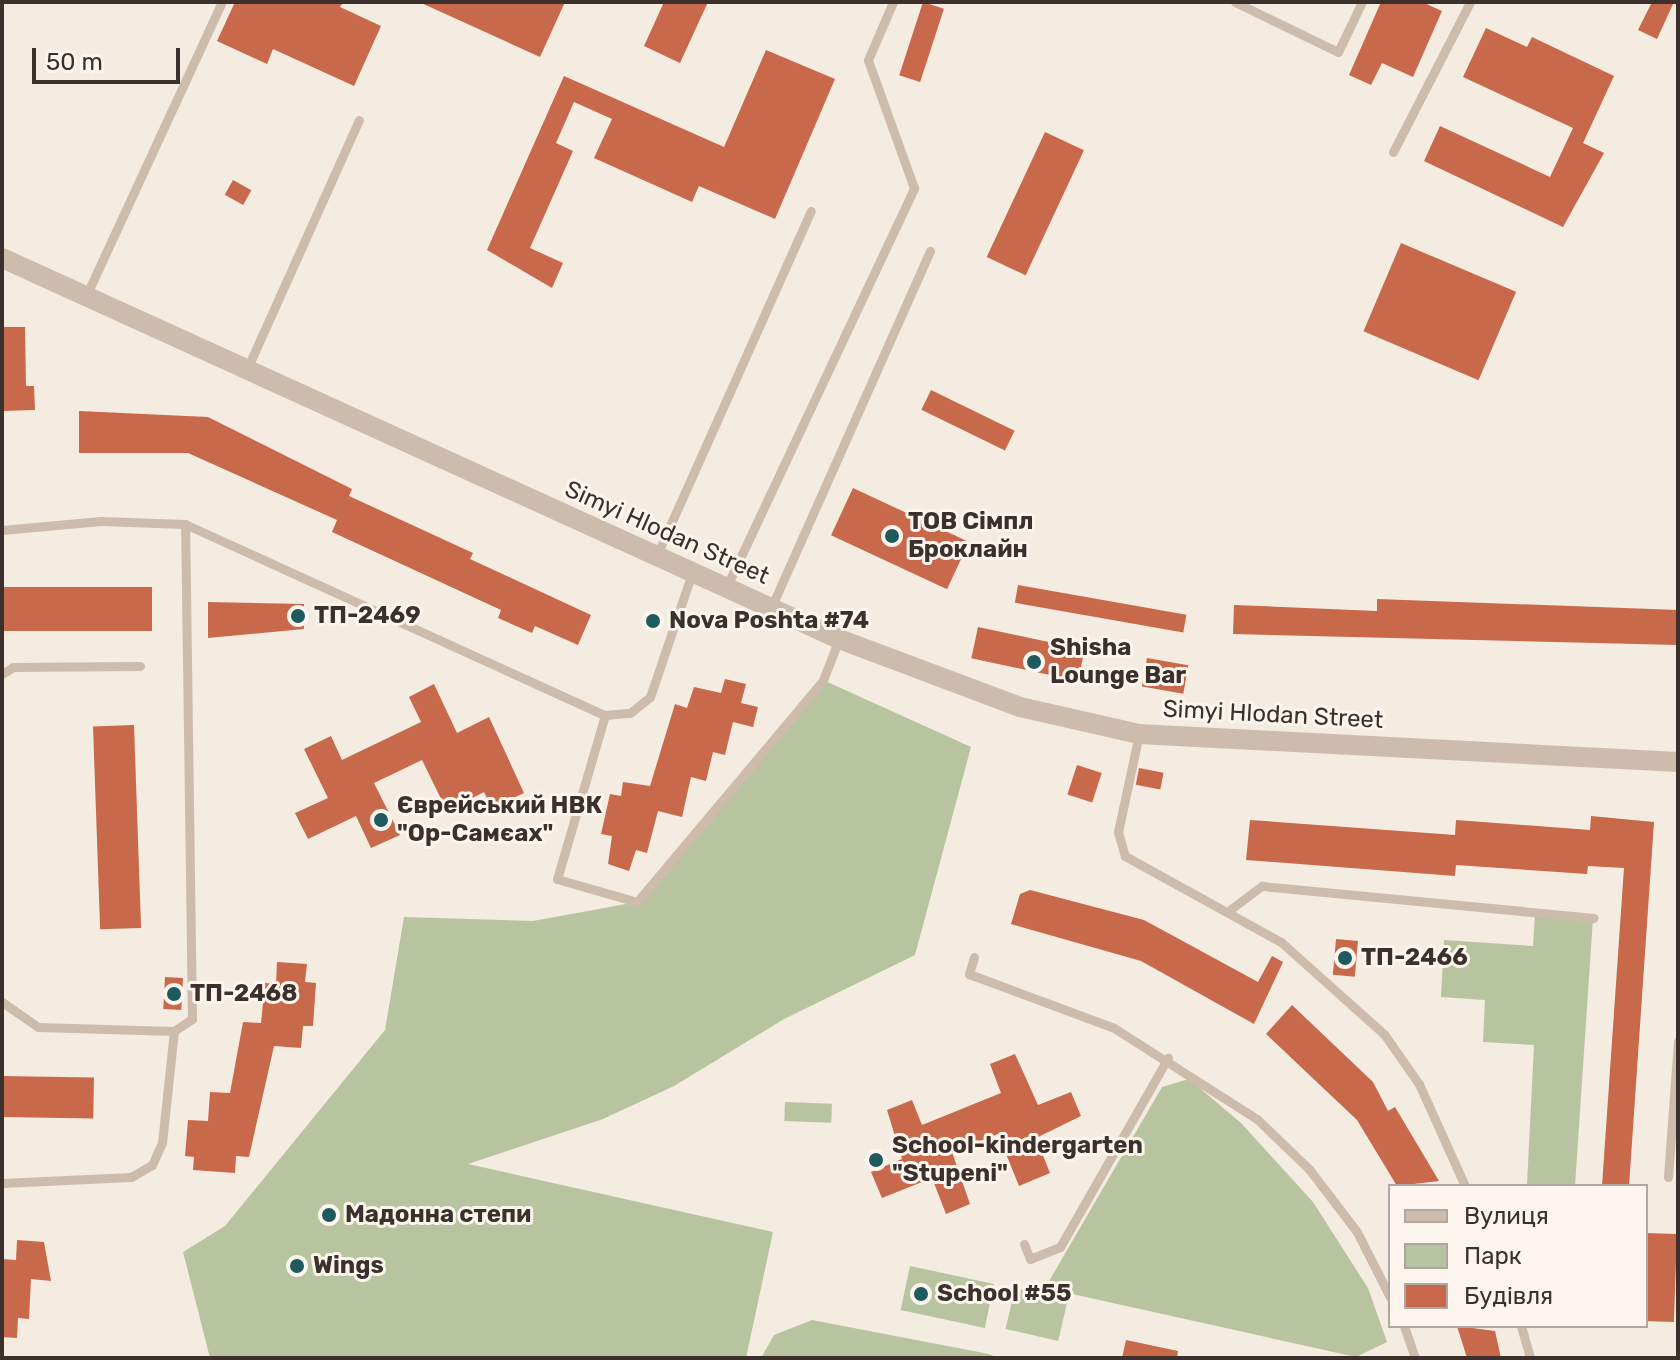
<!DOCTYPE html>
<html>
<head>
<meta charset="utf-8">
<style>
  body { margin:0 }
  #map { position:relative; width:1680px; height:1360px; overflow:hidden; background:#f4ebe1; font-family:Rubik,sans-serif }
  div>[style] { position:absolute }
  .green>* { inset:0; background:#b8c4a0; transform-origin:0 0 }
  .building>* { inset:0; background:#c8694b; transform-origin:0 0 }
  .service>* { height:9px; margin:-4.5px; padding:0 4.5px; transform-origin:4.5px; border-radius:4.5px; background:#cdbbac }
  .tertiary>* { height:20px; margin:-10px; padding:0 10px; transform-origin:10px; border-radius:10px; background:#cdbbac }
  .dots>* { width:22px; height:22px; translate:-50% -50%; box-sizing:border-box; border:4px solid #fbf5ee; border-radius:50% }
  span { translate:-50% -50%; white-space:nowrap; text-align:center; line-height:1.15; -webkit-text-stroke:6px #fbf5ee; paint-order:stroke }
  .poi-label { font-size:24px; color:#3b302b; font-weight:700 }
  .left { translate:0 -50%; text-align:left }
  .street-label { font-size:24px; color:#3b302b }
  .frame { position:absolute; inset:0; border:4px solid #3b302b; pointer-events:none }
  .legend { position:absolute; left:1388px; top:1184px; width:260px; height:144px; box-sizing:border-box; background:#fbf5ee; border:2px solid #aea6a0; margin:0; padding:10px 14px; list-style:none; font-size:24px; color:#3b302b }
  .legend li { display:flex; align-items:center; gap:16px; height:40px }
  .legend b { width:40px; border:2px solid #aea6a0 }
  .scale { position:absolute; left:32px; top:48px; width:148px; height:36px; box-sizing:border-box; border:4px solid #3b302b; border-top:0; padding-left:10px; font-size:24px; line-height:28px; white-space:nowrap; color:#3b302b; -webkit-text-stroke:6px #fbf5ee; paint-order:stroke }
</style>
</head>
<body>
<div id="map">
  <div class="green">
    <div style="clip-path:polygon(823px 680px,971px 747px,915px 955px,784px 1019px,674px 1086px,603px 1119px,468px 1164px,773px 1232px,746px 1358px,210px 1358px,183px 1252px,225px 1226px,385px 1030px,404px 917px,533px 921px,637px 902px)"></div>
    <div style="clip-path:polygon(1535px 913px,1593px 918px,1575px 1186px,1527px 1184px,1534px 1045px,1483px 1042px,1485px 1000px,1441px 997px,1444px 940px,1533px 946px)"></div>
    <div style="clip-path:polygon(1189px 1079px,1241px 1123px,1313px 1202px,1368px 1288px,1387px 1342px,1356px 1357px,1045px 1288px,1162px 1087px)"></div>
    <div style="left:785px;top:1102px;width:47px;height:19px;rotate:2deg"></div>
    <div style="left:910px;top:1266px;width:86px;height:45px;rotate:12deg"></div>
    <div style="left:1015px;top:1288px;width:54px;height:42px;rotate:13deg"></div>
    <div style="clip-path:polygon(812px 1320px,989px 1354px,998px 1358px,761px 1358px,774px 1335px)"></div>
  </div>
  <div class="building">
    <div style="clip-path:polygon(235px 2px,343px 2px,340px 7px,381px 26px,354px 86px,273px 49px,267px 64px,217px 41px)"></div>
    <div style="clip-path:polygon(419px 2px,565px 2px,540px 57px)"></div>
    <div style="clip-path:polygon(664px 2px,708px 2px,680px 63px,644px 46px)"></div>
    <div style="left:923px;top:2px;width:22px;height:77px;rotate:18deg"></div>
    <div style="clip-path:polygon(1381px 2px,1422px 2px,1442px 11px,1413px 77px,1382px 63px,1371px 85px,1349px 75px)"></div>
    <div style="clip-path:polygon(1652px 2px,1674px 2px,1657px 39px,1638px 30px)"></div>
    <div style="clip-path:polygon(1486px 28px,1527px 47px,1532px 37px,1614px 76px,1583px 143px,1604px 153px,1563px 227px,1424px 161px,1440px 126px,1550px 177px,1573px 128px,1463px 77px)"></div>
    <div style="clip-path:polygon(766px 50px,835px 79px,775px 219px,699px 186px,692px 202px,594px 158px,612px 119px,574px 102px,556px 143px,573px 151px,530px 248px,563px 263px,552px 288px,487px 250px,564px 76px,724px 147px)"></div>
    <div style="left:1045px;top:132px;width:43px;height:138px;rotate:25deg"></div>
    <div style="left:233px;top:180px;width:21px;height:17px;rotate:29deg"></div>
    <div style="left:1401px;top:243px;width:125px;height:96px;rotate:23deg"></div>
    <div style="clip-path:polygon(3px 327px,25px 327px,26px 386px,34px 386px,35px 410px,2px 411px)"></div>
    <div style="left:931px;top:390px;width:93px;height:22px;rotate:26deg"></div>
    <div style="clip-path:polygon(79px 411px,208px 417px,352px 489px,349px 496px,473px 553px,470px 559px,591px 615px,578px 645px,535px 626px,532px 633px,498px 618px,501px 610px,332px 532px,337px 520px,188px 453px,79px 453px)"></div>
    <div style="left:853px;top:488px;width:128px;height:52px;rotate:25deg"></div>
    <div style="left:1018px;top:585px;width:171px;height:18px;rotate:10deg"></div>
    <div style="left:152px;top:587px;width:44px;height:150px;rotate:90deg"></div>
    <div style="clip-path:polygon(1377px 599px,1678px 610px,1678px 645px,1233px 634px,1234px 605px,1377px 611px)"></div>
    <div style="clip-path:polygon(208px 602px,304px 604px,304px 629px,208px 638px)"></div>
    <div style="left:978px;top:627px;width:109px;height:32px;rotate:12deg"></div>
    <div style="left:1147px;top:658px;width:42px;height:29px;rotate:10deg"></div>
    <div style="clip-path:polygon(725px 679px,746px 684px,741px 703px,758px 707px,753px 727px,733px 722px,725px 755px,713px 752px,706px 781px,691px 777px,682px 817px,658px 811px,647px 853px,636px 850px,629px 871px,608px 864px,612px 836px,601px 834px,610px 794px,621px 796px,623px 782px,650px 786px,675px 704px,687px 708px,694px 687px,721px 693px)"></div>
    <div style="clip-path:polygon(434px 684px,457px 733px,489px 717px,524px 793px,492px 808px,484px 792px,447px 811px,422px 760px,374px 783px,400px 835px,371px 848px,356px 816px,308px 839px,295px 813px,328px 798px,304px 749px,331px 736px,342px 760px,421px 722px,409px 697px)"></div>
    <div style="left:134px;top:725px;width:203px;height:41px;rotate:88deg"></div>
    <div style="left:1077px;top:765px;width:26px;height:31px;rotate:18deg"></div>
    <div style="left:1139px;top:768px;width:25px;height:17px;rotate:11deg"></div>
    <div style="clip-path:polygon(1591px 816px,1654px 822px,1629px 1186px,1602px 1186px,1624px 868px,1588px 866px,1587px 874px,1456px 865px,1455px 876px,1246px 860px,1250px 820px,1455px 835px,1456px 820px,1590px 830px)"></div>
    <div style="clip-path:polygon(1030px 890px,1144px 920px,1258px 982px,1272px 956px,1283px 962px,1254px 1024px,1141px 961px,1011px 924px,1020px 894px)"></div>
    <div style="left:1336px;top:939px;width:22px;height:36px;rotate:5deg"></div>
    <div style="clip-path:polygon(277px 962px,307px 964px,305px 982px,316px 983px,313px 1026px,303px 1026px,301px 1048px,274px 1046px,249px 1157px,236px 1156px,235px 1173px,193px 1170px,194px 1157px,185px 1156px,188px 1120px,208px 1121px,210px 1092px,230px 1093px,243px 1022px,261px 1023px,265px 983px,276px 984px)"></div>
    <div style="left:165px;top:977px;width:18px;height:32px;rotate:3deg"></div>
    <div style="clip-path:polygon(1292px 1005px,1373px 1082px,1388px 1111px,1395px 1107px,1439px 1181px,1397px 1186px,1357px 1120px,1266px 1034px)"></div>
    <div style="clip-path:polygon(1015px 1054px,1038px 1105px,1071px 1092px,1081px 1116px,1036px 1138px,1050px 1173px,1019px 1186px,998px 1134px,952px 1152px,970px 1204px,946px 1214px,932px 1178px,882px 1198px,871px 1172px,902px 1159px,887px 1110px,912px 1100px,922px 1125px,1001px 1093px,990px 1064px)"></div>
    <div style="left:2px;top:1076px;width:92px;height:41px;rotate:1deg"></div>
    <div style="left:1646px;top:1233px;width:31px;height:88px;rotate:2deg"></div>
    <div style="clip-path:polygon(17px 1240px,44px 1242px,51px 1281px,31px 1279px,29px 1319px,18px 1318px,17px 1338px,2px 1337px,2px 1259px,16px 1260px)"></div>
    <div style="clip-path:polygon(1457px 1326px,1495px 1331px,1501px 1358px,1467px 1358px)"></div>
    <div style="clip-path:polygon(1126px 1340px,1178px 1351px,1177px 1358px,1122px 1358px)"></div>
  </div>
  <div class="service">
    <div style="left:1235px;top:2px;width:114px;rotate:25.9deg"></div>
    <div style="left:1338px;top:52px;width:55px;rotate:-64.4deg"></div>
    <div style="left:1393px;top:152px;width:169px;rotate:-62.8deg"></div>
    <div style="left:86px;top:296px;width:324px;rotate:-65.2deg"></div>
    <div style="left:247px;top:369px;width:273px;rotate:-65.8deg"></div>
    <div style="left:2px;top:530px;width:99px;rotate:-5.2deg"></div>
    <div style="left:101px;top:521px;width:84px;rotate:2deg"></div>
    <div style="left:185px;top:524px;width:461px;rotate:24.5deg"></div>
    <div style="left:605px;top:715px;width:25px;rotate:-5deg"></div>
    <div style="left:630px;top:713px;width:26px;rotate:-39deg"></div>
    <div style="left:650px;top:697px;width:131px;rotate:-71.3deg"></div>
    <div style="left:656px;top:557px;width:379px;rotate:-65.9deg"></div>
    <div style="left:726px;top:588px;width:442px;rotate:-64.8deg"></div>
    <div style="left:914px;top:188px;width:136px;rotate:-109.8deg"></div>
    <div style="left:868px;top:60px;width:63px;rotate:-66.7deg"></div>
    <div style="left:771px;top:608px;width:391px;rotate:-66deg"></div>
    <div style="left:2px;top:674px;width:13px;rotate:-32deg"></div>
    <div style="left:13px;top:667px;width:127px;rotate:-0.5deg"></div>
    <div style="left:605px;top:715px;width:171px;rotate:106.3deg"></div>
    <div style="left:557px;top:879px;width:83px;rotate:16deg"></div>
    <div style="left:637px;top:902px;width:290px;rotate:-50deg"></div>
    <div style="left:823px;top:680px;width:44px;rotate:-68.7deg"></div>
    <div style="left:1139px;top:734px;width:100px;rotate:102.1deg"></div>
    <div style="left:1118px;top:832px;width:25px;rotate:74deg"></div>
    <div style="left:1125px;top:856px;width:178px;rotate:28.9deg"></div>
    <div style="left:1281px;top:942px;width:138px;rotate:41.8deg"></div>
    <div style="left:1384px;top:1034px;width:61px;rotate:55deg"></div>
    <div style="left:1419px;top:1084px;width:112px;rotate:65.7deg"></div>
    <div style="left:1231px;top:909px;width:39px;rotate:-37deg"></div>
    <div style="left:1262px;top:886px;width:333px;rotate:5.5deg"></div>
    <div style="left:974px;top:957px;width:18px;rotate:106deg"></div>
    <div style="left:969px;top:974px;width:155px;rotate:20.4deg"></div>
    <div style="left:1114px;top:1028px;width:169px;rotate:32.5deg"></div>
    <div style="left:1257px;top:1119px;width:72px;rotate:43.9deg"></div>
    <div style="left:1309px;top:1169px;width:79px;rotate:52.7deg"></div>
    <div style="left:1357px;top:1232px;width:73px;rotate:63.1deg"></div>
    <div style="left:2px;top:1002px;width:44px;rotate:34.8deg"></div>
    <div style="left:38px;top:1027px;width:136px;rotate:1.7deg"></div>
    <div style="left:174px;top:1031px;width:22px;rotate:-34deg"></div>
    <div style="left:192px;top:1019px;width:495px;rotate:-90.8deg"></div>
    <div style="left:1668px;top:1177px;width:136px;rotate:-85.8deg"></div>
    <div style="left:2px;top:1183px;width:129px;rotate:-2.7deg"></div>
    <div style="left:131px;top:1177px;width:24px;rotate:-30deg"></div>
    <div style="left:152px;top:1165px;width:24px;rotate:-66deg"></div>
    <div style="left:162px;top:1143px;width:113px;rotate:-83.9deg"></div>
    <div style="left:1024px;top:1244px;width:16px;rotate:68deg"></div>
    <div style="left:1030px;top:1259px;width:32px;rotate:-22deg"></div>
    <div style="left:1060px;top:1247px;width:218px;rotate:-60.3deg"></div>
    <div style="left:1404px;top:1326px;width:34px;rotate:71deg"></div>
    <div style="left:1521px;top:1326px;width:33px;rotate:74deg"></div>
  </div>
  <div class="tertiary">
    <div style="left:2px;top:258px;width:920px;rotate:24.47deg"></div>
    <div style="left:839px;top:639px;width:193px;rotate:20.6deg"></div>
    <div style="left:1020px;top:707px;width:122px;rotate:12.8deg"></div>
    <div style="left:1139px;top:734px;width:540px;rotate:2.97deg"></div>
  </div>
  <div class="dots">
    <div style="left:892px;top:536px;background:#1f5a5e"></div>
    <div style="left:298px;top:616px;background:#1f5a5e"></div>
    <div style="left:653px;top:621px;background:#1f5a5e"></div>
    <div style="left:1034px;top:662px;background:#1f5a5e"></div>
    <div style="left:381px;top:820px;background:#1f5a5e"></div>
    <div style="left:1345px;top:958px;background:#1f5a5e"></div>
    <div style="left:174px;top:994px;background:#1f5a5e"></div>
    <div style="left:876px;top:1160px;background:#1f5a5e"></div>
    <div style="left:329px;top:1215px;background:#1f5a5e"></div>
    <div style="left:297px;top:1266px;background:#1f5a5e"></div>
    <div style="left:921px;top:1294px;background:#1f5a5e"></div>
  </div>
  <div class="poi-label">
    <span class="left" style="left:908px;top:536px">ТОВ Сімпл<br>Броклайн</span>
    <span class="left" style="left:314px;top:616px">ТП-2469</span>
    <span class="left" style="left:669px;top:621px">Nova Poshta #74</span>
    <span class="left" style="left:1050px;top:662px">Shisha<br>Lounge Bar</span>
    <span class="left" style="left:397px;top:820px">Єврейський НВК<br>"Ор-Самєах"</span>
    <span class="left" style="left:1361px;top:958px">ТП-2466</span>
    <span class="left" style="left:190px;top:994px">ТП-2468</span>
    <span class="left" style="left:892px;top:1160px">School-kindergarten<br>"Stupeni"</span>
    <span class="left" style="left:345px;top:1215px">Мадонна степи</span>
    <span class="left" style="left:313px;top:1266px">Wings</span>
    <span class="left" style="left:937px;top:1294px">School #55</span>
  </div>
  <div class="street-label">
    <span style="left:667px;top:533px;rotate:24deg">Simyi Hlodan Street</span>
    <span style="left:1273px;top:715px;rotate:3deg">Simyi Hlodan Street</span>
  </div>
  <div class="frame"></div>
  <ul class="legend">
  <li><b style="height:10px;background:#cdbbac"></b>Вулиця</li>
  <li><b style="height:22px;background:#b8c4a0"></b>Парк</li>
  <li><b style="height:22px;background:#c8694b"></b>Будівля</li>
  </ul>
  <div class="scale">50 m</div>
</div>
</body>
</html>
